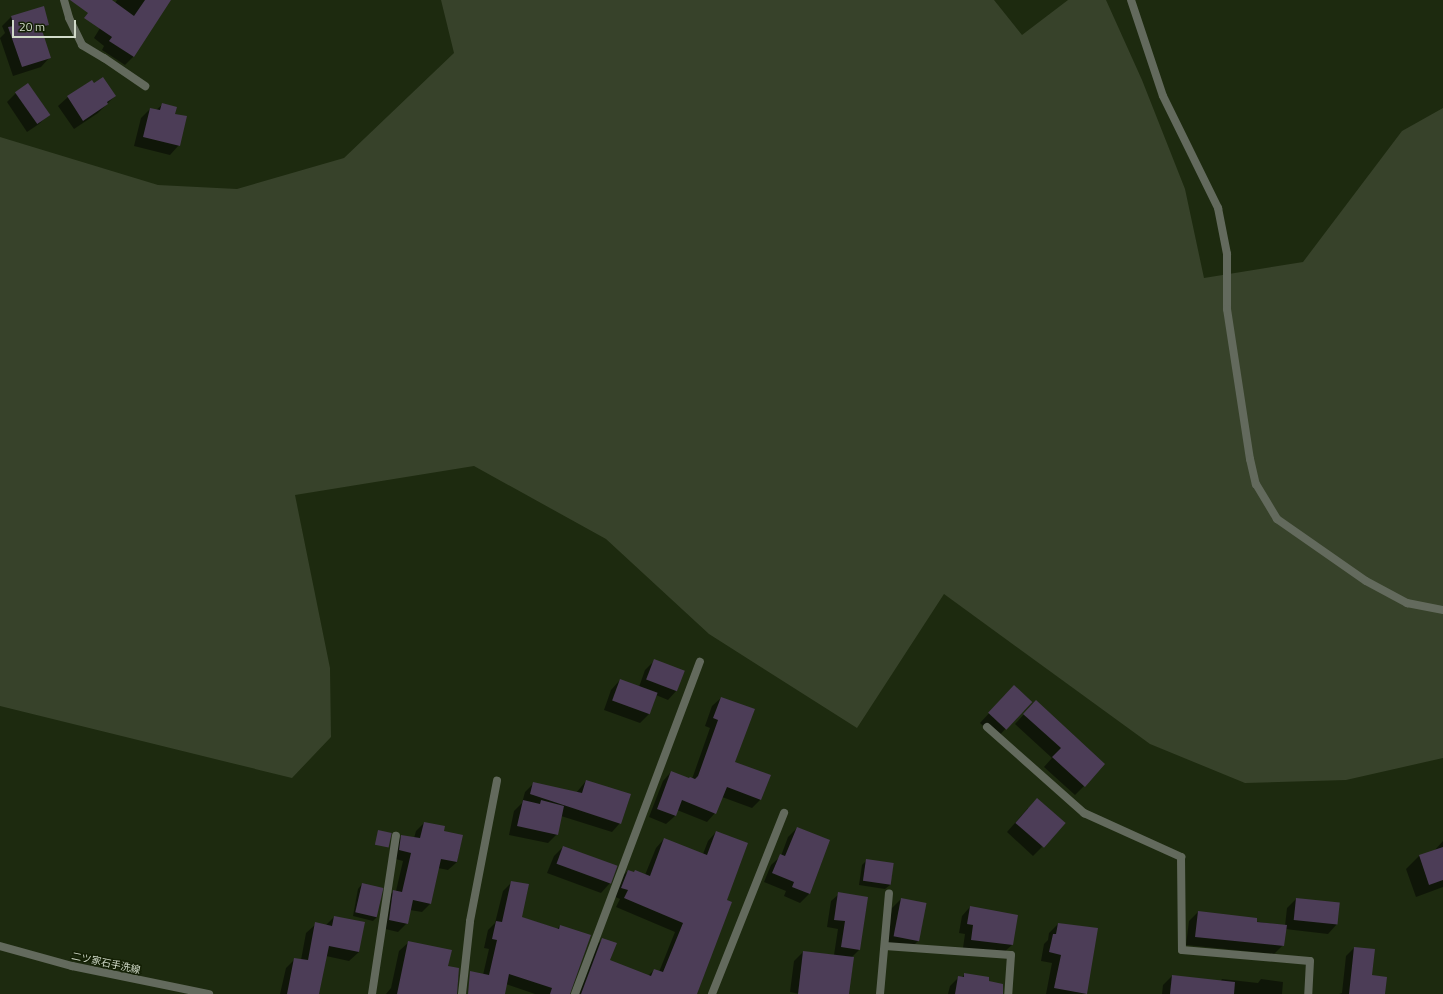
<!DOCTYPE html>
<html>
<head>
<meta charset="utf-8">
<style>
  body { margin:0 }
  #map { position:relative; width:1443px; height:994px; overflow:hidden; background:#1d2a0f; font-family:"Titillium Web","Noto Sans JP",sans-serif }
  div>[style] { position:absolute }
  .green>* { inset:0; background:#37422a }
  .shadow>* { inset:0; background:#0007 }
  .building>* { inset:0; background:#4c3d57; transform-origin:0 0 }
  .minor>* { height:8px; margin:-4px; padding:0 4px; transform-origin:4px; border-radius:4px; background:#636a5d }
  .tertiary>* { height:8px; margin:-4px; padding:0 4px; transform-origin:4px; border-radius:4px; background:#636a5d }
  span { translate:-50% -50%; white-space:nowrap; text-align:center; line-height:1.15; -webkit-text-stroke:3px #142005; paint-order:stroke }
  .street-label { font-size:10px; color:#d1dac9 }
  .scale { position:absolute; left:12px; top:20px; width:64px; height:18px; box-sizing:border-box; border:2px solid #d1dac9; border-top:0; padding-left:5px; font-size:12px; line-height:14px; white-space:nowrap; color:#d1dac9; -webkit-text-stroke:3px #142005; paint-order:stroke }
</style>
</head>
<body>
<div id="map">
  <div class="green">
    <div style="clip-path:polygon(441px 0,994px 0,1022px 35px,1068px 0,1106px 0,1142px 80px,1185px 189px,1204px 278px,1303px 262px,1402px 131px,1443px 108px,1443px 758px,1346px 780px,1245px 783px,1150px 744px,944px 594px,857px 728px,709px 634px,606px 539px,474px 466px,295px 495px,330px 668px,331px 737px,292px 778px,0 706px,0 137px,158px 185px,237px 189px,344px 158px,454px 53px)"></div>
  </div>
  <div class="shadow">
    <div style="clip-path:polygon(117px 0,161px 0,167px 4px,133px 57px,125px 65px,102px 50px,104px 46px,94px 38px)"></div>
    <div style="clip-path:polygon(12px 16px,48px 25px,41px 32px,50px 57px,41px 67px,13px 76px,0 38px,5px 33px,2px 26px)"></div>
    <div style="clip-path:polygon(91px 81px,94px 84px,115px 96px,98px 113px,74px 129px,58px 106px,68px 97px)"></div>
    <div style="clip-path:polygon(16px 93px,48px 115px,39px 124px,27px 132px,7px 102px)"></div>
    <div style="clip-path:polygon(162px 105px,174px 114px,179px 145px,170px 155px,134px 146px,141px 118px,150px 109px,156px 110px)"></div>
    <div style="clip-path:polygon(654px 661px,677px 690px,668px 700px,656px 695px,649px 714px,640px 723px,604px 710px,611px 690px,620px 680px,639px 687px,645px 670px)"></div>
    <div style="clip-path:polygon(1005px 696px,1030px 702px,997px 738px,980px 723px)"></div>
    <div style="clip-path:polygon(721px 698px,734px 762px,761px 799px,752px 808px,722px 797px,715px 813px,707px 822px,677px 810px,675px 816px,666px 824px,649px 817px,663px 781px,671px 772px,689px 779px,692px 779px,710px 728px,705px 726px,712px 706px)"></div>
    <div style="clip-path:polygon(1036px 701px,1084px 786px,1075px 795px,1044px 767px,1052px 758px,1015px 724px)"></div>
    <div style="clip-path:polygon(586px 781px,620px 823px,612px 832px,561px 816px,557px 834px,548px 843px,509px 835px,514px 811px,522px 803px,525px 792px,534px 783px,576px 793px)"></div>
    <div style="clip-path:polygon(1028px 808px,1042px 847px,1033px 856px,1007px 832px)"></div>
    <div style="clip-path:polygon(424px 823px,443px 832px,462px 836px,457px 862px,448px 870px,438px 868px,430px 904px,422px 912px,410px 910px,407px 923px,398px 932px,381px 928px,385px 899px,394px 891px,396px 891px,403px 861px,392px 858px,393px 844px,402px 836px,414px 838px,416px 831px)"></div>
    <div style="clip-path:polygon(797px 828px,829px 840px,809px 894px,800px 903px,784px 896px,786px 891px,764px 882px,771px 865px,781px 856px,788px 837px)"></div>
    <div style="clip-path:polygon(716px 832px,689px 994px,576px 994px,593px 948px,602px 940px,609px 961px,648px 976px,654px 970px,659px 972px,675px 932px,616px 907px,620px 899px,613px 896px,619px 879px,628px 871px,645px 875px,656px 848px,664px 839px,703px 854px,708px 841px)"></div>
    <div style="clip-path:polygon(1443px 841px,1443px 887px,1416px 897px,1406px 869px,1419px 856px,1434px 851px)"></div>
    <div style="clip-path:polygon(563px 847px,610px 883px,601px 893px,547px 873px,554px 856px)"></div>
    <div style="clip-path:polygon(866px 861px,893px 864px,890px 885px,885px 889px,859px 885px,862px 865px)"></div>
    <div style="clip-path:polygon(512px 882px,521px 917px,557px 929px,560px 926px,569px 994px,535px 994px,506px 984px,504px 994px,468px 994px,483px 975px,489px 949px,484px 948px,488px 930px,495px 923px,503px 891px)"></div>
    <div style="clip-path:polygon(362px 884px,377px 917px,373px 921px,353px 916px,358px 889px)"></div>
    <div style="clip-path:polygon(839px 894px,859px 950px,851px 958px,848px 994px,800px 994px,790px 992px,794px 961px,803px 952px,834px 955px,838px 929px,827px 927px,831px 901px)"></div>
    <div style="clip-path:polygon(901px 899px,919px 940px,910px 949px,886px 945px,892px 908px)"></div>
    <div style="clip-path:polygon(1296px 899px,1337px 924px,1328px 934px,1285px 929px,1283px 945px,1274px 954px,1186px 945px,1189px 921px,1198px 912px,1285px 926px,1287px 908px)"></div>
    <div style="clip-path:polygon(970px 907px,1012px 945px,1003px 953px,963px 948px,965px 934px,959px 933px,962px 916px)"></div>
    <div style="clip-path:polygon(334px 917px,359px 952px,349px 961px,326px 956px,318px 994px,280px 994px,286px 968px,295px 959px,301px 960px,306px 933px,316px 924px,325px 926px)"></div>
    <div style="clip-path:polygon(1058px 924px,1097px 929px,1086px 994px,1046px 994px,1052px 963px,1041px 961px,1044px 944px,1048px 940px,1049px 933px)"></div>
    <div style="clip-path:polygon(409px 942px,430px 994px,386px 994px,391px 988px,399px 951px)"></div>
    <div style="clip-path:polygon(1354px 948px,1374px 950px,1371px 976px,1384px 994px,1339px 994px,1342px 993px,1346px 956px)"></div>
    <div style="clip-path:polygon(965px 974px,988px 982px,995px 994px,948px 994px,950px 986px,959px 977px,961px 978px)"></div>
    <div style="clip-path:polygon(1172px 976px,1220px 982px,1222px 979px,1258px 983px,1261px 979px,1283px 982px,1282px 994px,1162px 994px,1163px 985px)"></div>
  </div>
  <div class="building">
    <div style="clip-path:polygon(70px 0,112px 0,134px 16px,145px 0,171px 0,134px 57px,109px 41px,112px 37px,84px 18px,88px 13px)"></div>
    <div style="clip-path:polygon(44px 6px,49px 25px,41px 27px,51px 58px,22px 67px,8px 27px,14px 26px,11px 16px)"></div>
    <div style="clip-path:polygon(103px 77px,116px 96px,107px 102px,108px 104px,83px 121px,67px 96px,92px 80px,94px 83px)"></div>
    <div style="left:28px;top:83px;width:39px;height:16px;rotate:55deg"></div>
    <div style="clip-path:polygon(162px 103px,177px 107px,175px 114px,187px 116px,180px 146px,143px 137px,150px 108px,160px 110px)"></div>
    <div style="left:654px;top:659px;width:33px;height:22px;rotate:21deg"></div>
    <div style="left:620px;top:679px;width:40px;height:23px;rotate:20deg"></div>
    <div style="left:1014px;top:685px;width:25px;height:38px;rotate:43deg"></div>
    <div style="clip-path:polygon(721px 697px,755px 709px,735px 762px,771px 775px,761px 800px,727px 787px,716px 814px,682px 800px,676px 816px,657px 809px,671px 771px,689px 778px,690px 777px,695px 779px,698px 776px,718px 720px,713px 718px)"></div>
    <div style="clip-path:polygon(1036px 700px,1105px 764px,1085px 787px,1052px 757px,1061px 748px,1023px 714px)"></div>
    <div style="clip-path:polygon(586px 780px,631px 794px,621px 824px,530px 794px,533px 782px,582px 793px)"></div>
    <div style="left:1037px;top:798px;width:38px;height:33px;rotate:41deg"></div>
    <div style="clip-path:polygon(523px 800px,540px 804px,541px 800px,564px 806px,558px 835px,517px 826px)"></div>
    <div style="clip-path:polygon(424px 822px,445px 826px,444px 831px,463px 835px,457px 862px,441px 859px,431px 904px,413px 900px,408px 924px,389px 920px,393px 890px,402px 892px,411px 853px,399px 850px,401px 835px,420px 838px)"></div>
    <div style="clip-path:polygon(797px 827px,830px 840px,810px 894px,792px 887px,794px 882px,772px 873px,780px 854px,785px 856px)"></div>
    <div style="left:378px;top:830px;width:14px;height:15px;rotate:12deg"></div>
    <div style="clip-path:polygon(716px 831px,748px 843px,727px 900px,732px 902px,697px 994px,581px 994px,602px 938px,617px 943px,610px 960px,651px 976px,654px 969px,663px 972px,683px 923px,624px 898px,628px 890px,621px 888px,628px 870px,634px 872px,635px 870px,650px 876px,664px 838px,707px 855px)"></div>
    <div style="left:563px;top:846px;width:58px;height:19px;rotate:20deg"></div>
    <div style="clip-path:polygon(1443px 847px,1443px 880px,1429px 885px,1419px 855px)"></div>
    <div style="left:866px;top:859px;width:28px;height:22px;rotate:8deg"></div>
    <div style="clip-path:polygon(511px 881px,529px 884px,522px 917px,559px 929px,560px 925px,591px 935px,570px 994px,550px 994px,552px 988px,509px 974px,505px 994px,468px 994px,470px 971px,489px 975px,497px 940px,492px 939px,496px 921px,502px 922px)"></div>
    <div style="left:362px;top:883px;width:22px;height:30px;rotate:13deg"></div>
    <div style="clip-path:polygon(838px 892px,868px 897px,860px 950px,841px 947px,845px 921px,834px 920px)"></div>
    <div style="left:901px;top:898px;width:26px;height:39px;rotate:11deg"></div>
    <div style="left:1296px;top:898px;width:44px;height:22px;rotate:6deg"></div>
    <div style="clip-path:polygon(970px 906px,1018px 915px,1013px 945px,971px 940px,973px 925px,967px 924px)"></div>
    <div style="clip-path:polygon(1198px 911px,1257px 918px,1257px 922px,1287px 925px,1284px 946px,1195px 937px)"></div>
    <div style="clip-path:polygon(334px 916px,365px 922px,359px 952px,329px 946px,319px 994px,287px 994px,294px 958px,308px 960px,315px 922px,332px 926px)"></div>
    <div style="clip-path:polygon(1058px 923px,1098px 928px,1087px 994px,1054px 988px,1061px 955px,1049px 952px,1053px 934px,1056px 934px)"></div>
    <div style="clip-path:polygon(408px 941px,452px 950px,448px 966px,459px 968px,457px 994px,397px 994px)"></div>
    <div style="clip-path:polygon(1354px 947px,1375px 949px,1372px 975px,1387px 977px,1385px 994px,1349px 994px)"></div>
    <div style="clip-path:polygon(803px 951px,854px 957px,849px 994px,798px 994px)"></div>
    <div style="clip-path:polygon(964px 973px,989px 977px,989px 981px,1003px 984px,1003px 994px,955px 994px,958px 976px,964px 977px)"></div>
    <div style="clip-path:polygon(1172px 975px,1235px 982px,1234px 994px,1170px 994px)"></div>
  </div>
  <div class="minor">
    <div style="left:64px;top:0;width:19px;rotate:74deg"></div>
    <div style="left:69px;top:18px;width:30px;rotate:64deg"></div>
    <div style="left:82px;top:45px;width:26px;rotate:31deg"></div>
    <div style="left:104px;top:58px;width:50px;rotate:34.3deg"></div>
    <div style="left:1131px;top:0;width:101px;rotate:71.6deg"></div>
    <div style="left:1163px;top:96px;width:125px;rotate:63.8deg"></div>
    <div style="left:1218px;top:208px;width:47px;rotate:78.9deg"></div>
    <div style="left:1227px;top:254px;width:55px;rotate:90deg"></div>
    <div style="left:1227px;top:309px;width:152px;rotate:81.3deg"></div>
    <div style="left:1250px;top:459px;width:26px;rotate:77deg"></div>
    <div style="left:1256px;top:484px;width:41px;rotate:59deg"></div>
    <div style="left:1277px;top:519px;width:108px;rotate:34.9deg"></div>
    <div style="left:1366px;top:581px;width:47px;rotate:28.2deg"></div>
    <div style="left:1407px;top:603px;width:37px;rotate:11deg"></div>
    <div style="left:987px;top:727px;width:130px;rotate:41.6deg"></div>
    <div style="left:1084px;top:813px;width:107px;rotate:24.4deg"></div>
    <div style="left:1181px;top:857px;width:93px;rotate:89.4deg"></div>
    <div style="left:1182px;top:950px;width:128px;rotate:4.9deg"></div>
    <div style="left:1310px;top:961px;width:33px;rotate:93deg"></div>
    <div style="left:885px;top:946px;width:126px;rotate:4.1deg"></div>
    <div style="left:1011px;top:955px;width:39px;rotate:94deg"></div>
    <div style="left:372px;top:994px;width:160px;rotate:-81.4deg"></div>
    <div style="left:462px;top:994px;width:73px;rotate:-83.7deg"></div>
    <div style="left:470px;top:921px;width:143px;rotate:-79.1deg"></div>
    <div style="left:575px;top:994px;width:355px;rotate:-69.4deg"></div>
    <div style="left:712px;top:994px;width:195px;rotate:-68.3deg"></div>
    <div style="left:880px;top:994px;width:101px;rotate:-84.9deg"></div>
  </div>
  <div class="tertiary">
    <div style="left:0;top:946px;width:75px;rotate:15.5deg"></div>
    <div style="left:72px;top:966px;width:140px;rotate:11.6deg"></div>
  </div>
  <div class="street-label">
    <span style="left:106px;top:963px;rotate:12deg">二ツ家石手洗線</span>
  </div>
  <div class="scale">20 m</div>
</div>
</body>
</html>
